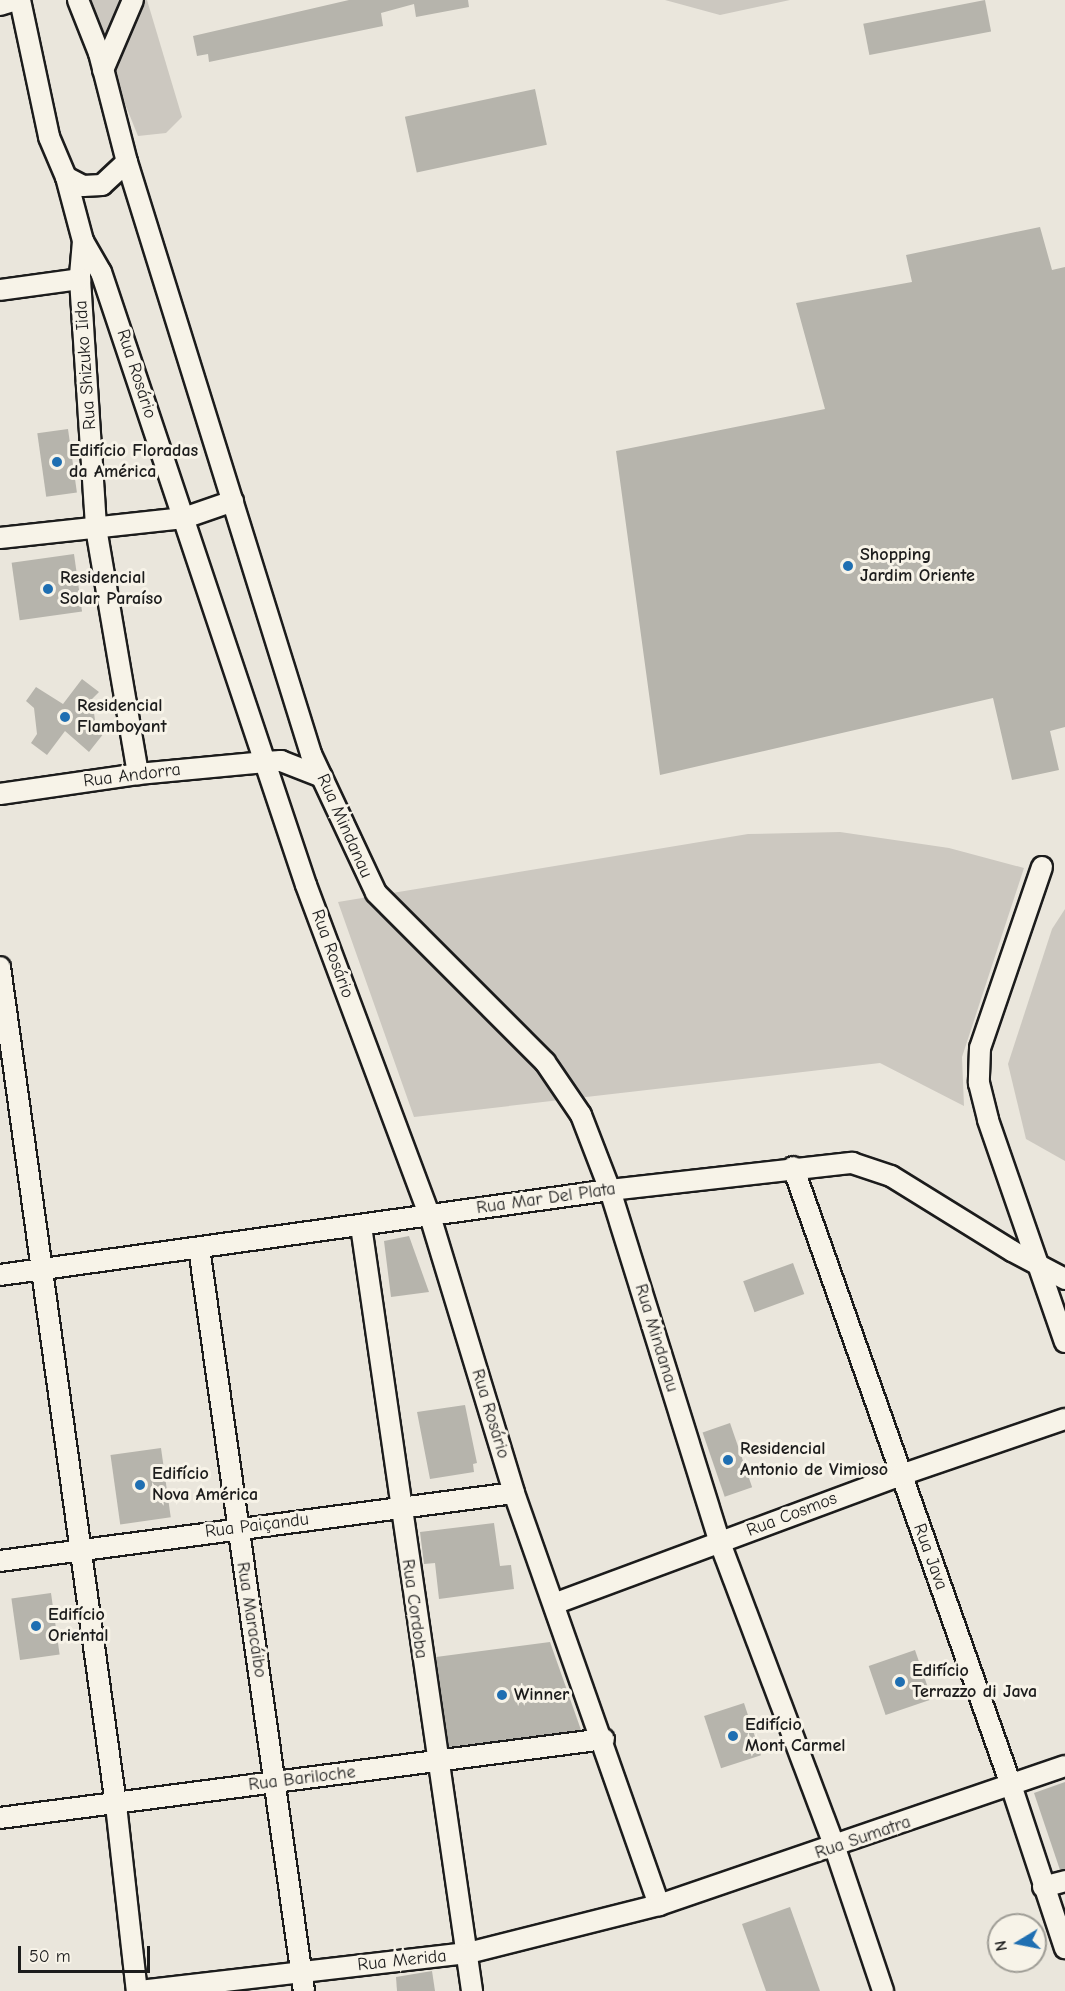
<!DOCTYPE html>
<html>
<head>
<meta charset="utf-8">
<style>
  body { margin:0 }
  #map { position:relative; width:1065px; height:1991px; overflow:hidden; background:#eae6dc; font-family:"Comic Neue",sans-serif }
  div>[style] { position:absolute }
  .green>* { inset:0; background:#ccc8c0 }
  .building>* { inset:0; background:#b6b4ac; transform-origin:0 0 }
  .roads { filter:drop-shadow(2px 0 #1c1c1c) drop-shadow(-2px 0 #1c1c1c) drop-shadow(0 2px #1c1c1c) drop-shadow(0 -2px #1c1c1c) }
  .minor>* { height:20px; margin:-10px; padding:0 10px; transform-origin:10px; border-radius:10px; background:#f7f3e8 }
  .dots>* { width:16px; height:16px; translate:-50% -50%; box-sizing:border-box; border:3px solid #f7f3e8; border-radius:50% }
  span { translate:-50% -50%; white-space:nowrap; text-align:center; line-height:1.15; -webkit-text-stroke:6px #f7f3e8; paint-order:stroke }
  .street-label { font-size:18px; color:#1c1c1c }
  .poi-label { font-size:18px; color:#1c1c1c; font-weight:700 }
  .left { translate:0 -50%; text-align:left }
  .north { position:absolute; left:987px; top:1913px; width:60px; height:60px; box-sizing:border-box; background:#f7f3e8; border:2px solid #9f9d96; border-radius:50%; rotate:260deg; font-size:16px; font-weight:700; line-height:24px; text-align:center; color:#1c1c1c }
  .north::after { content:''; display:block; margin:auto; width:21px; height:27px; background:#1f6fb2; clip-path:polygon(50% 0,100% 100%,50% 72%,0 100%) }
  .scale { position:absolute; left:18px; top:1946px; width:132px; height:27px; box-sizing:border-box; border:3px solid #1c1c1c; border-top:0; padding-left:8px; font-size:18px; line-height:21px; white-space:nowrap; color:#1c1c1c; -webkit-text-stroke:4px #f7f3e8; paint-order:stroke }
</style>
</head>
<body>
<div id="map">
  <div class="green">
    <div style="clip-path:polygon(91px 0,147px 0,182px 117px,166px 133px,138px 136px,117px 84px)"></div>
    <div style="clip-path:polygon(665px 0,790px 0,720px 15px)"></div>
    <div style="clip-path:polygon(840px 832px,949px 848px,1024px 868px,962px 1057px,964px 1106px,880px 1063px,414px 1117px,338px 902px,748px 834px)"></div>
    <div style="clip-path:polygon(1065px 909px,1065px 1161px,1026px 1139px,1008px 1064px,1052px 929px)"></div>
  </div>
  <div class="building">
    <div style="clip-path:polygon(349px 0,468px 0,469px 7px,416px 17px,414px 4px,381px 13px,383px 26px,209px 62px,208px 54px,197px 56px,193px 36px)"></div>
    <div style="left:985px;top:0;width:32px;height:124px;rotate:79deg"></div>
    <div style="left:535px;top:89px;width:57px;height:133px;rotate:78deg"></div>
    <div style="clip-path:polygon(1040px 227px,1052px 270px,1065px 267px,1065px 727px,1050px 731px,1059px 770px,1012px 780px,993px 698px,660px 775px,616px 451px,825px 409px,796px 303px,912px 282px,906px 255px)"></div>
    <div style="left:68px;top:429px;width:64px;height:31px;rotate:82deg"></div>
    <div style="left:74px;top:554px;width:58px;height:63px;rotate:82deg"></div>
    <div style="clip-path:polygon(82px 679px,99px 692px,92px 699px,96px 727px,104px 733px,89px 752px,65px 731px,47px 755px,31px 743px,37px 734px,34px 708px,26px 701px,36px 687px,63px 704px)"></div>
    <div style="clip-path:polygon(409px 1236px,429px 1292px,391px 1297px,384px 1241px)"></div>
    <div style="left:793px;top:1263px;width:33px;height:53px;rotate:70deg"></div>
    <div style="clip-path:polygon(465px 1405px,477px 1463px,473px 1464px,474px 1472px,430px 1479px,417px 1412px)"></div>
    <div style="left:730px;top:1423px;width:68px;height:29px;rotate:71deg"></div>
    <div style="left:161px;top:1448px;width:70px;height:51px;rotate:82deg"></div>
    <div style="clip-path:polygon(494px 1523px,500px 1566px,511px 1565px,514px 1589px,439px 1599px,435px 1563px,424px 1564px,420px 1532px)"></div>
    <div style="left:51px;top:1593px;width:62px;height:40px;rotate:82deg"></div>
    <div style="clip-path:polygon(550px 1642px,581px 1730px,449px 1747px,436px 1657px)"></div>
    <div style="left:915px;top:1650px;width:52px;height:49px;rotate:71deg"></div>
    <div style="left:744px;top:1703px;width:55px;height:42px;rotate:72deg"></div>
    <div style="clip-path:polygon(1065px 1782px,1065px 1869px,1060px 1870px,1034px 1793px)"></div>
    <div style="clip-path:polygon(790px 1907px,820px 1991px,766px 1991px,742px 1924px)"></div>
    <div style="clip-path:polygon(432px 1971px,435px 1991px,397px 1991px,396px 1977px)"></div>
  </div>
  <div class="roads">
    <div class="minor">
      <div style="left:20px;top:0;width:140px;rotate:78deg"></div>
      <div style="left:49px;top:137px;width:43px;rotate:67deg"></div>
      <div style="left:66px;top:177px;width:66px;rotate:75.1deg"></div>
      <div style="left:83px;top:241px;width:36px;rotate:60deg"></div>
      <div style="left:101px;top:272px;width:646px;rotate:71.51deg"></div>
      <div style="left:306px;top:885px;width:353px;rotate:69.5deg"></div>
      <div style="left:430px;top:1216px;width:289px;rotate:73.1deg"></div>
      <div style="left:514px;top:1493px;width:437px;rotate:70.6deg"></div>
      <div style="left:78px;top:0;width:57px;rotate:68.4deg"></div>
      <div style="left:99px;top:53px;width:113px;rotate:75.6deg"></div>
      <div style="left:127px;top:162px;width:620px;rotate:72.73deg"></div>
      <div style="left:311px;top:754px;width:153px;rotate:64.9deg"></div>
      <div style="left:376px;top:893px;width:239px;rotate:45deg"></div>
      <div style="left:545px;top:1062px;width:64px;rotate:55.8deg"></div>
      <div style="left:581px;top:1115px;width:80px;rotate:68.9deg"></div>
      <div style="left:610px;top:1190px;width:370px;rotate:72.7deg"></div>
      <div style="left:720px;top:1543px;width:326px;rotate:69.3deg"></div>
      <div style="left:835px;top:1848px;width:151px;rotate:71.4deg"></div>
      <div style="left:0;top:5px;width:17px;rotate:-17deg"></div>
      <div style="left:103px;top:70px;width:76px;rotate:-66.8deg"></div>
      <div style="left:66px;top:177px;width:19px;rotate:28deg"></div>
      <div style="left:83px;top:186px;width:19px;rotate:-3deg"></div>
      <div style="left:102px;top:185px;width:34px;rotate:-43deg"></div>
      <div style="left:83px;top:241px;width:38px;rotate:95deg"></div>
      <div style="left:80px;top:279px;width:250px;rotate:86.3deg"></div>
      <div style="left:96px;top:528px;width:250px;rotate:80.3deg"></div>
      <div style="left:0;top:290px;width:81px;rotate:-7.8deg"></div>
      <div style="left:0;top:538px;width:185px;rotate:-6.2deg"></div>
      <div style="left:184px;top:518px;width:52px;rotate:-19.1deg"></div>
      <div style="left:0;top:794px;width:139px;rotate:-8.2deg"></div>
      <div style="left:138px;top:774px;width:128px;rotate:-5.4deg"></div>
      <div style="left:265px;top:762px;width:16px;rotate:-4deg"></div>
      <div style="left:281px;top:761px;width:44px;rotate:21.3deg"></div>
      <div style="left:1042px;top:867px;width:191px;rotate:108.9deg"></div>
      <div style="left:980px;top:1048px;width:35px;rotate:92deg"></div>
      <div style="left:979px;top:1083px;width:38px;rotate:76deg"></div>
      <div style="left:988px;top:1120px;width:235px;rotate:70.9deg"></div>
      <div style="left:0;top:967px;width:846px;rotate:82.12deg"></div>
      <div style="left:116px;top:1805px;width:187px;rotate:83.6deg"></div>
      <div style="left:793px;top:1167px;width:655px;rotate:70.57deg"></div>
      <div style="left:1011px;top:1785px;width:172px;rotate:71.7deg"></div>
      <div style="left:361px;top:1226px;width:773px;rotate:81.74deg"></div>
      <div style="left:199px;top:1248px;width:750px;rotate:81.96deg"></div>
      <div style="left:0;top:1275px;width:616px;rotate:-7.93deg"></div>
      <div style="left:610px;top:1190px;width:244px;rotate:-6.4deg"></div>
      <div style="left:852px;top:1163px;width:41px;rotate:18.4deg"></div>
      <div style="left:891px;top:1176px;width:142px;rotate:31.8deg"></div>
      <div style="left:1012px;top:1251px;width:60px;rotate:27.8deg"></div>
      <div style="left:0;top:1561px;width:518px;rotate:-7.54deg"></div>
      <div style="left:554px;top:1604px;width:370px;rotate:-20.4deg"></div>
      <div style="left:901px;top:1475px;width:173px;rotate:-18.9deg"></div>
      <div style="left:0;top:1818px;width:609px;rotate:-7.45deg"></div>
      <div style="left:1043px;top:1887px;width:23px;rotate:-15deg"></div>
      <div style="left:139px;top:1991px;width:331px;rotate:-6.6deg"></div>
      <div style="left:468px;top:1953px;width:197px;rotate:-14.1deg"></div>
      <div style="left:659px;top:1905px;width:429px;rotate:-18.9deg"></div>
    </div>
  </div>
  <div class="dots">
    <div style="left:57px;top:462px;background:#1f6fb2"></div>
    <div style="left:848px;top:566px;background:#1f6fb2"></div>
    <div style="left:48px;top:589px;background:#1f6fb2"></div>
    <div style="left:65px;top:717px;background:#1f6fb2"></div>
    <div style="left:728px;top:1460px;background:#1f6fb2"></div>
    <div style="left:140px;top:1485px;background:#1f6fb2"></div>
    <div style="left:36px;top:1626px;background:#1f6fb2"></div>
    <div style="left:900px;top:1682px;background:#1f6fb2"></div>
    <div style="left:502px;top:1695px;background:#1f6fb2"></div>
    <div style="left:733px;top:1736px;background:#1f6fb2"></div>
  </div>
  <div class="street-label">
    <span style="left:86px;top:365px;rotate:-94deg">Rua Shizuko Iida</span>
    <span style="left:136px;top:374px;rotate:72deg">Rua Rosário</span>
    <span style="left:132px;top:776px;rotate:-7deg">Rua Andorra</span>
    <span style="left:344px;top:826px;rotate:66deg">Rua Mindanau</span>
    <span style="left:332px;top:954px;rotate:70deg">Rua Rosário</span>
    <span style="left:546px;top:1199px;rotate:-8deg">Rua Mar Del Plata</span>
    <span style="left:656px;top:1338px;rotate:73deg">Rua Mindanau</span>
    <span style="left:490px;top:1414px;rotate:73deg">Rua Rosário</span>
    <span style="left:792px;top:1515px;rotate:-21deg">Rua Cosmos</span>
    <span style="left:257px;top:1526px;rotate:-7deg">Rua Paiçandu</span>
    <span style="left:930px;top:1557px;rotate:70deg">Rua Java</span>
    <span style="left:414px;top:1609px;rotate:82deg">Rua Cordoba</span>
    <span style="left:251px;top:1620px;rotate:81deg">Rua Maracáibo</span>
    <span style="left:302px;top:1779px;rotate:-7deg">Rua Bariloche</span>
    <span style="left:863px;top:1838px;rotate:-19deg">Rua Sumatra</span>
    <span style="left:402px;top:1961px;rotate:-6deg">Rua Merida</span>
  </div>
  <div class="poi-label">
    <span class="left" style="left:69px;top:462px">Edifício Floradas<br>da América</span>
    <span class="left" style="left:860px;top:566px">Shopping<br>Jardim Oriente</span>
    <span class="left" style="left:60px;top:589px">Residencial<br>Solar Paraíso</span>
    <span class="left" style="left:77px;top:717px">Residencial<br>Flamboyant</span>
    <span class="left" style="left:740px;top:1460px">Residencial<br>Antonio de Vimioso</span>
    <span class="left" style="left:152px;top:1485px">Edifício<br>Nova América</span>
    <span class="left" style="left:48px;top:1626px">Edifício<br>Oriental</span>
    <span class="left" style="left:912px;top:1682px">Edifício<br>Terrazzo di Java</span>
    <span class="left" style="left:514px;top:1695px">Winner</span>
    <span class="left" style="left:745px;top:1736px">Edifício<br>Mont Carmel</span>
  </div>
  <div class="north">N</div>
  <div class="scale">50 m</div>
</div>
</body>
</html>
